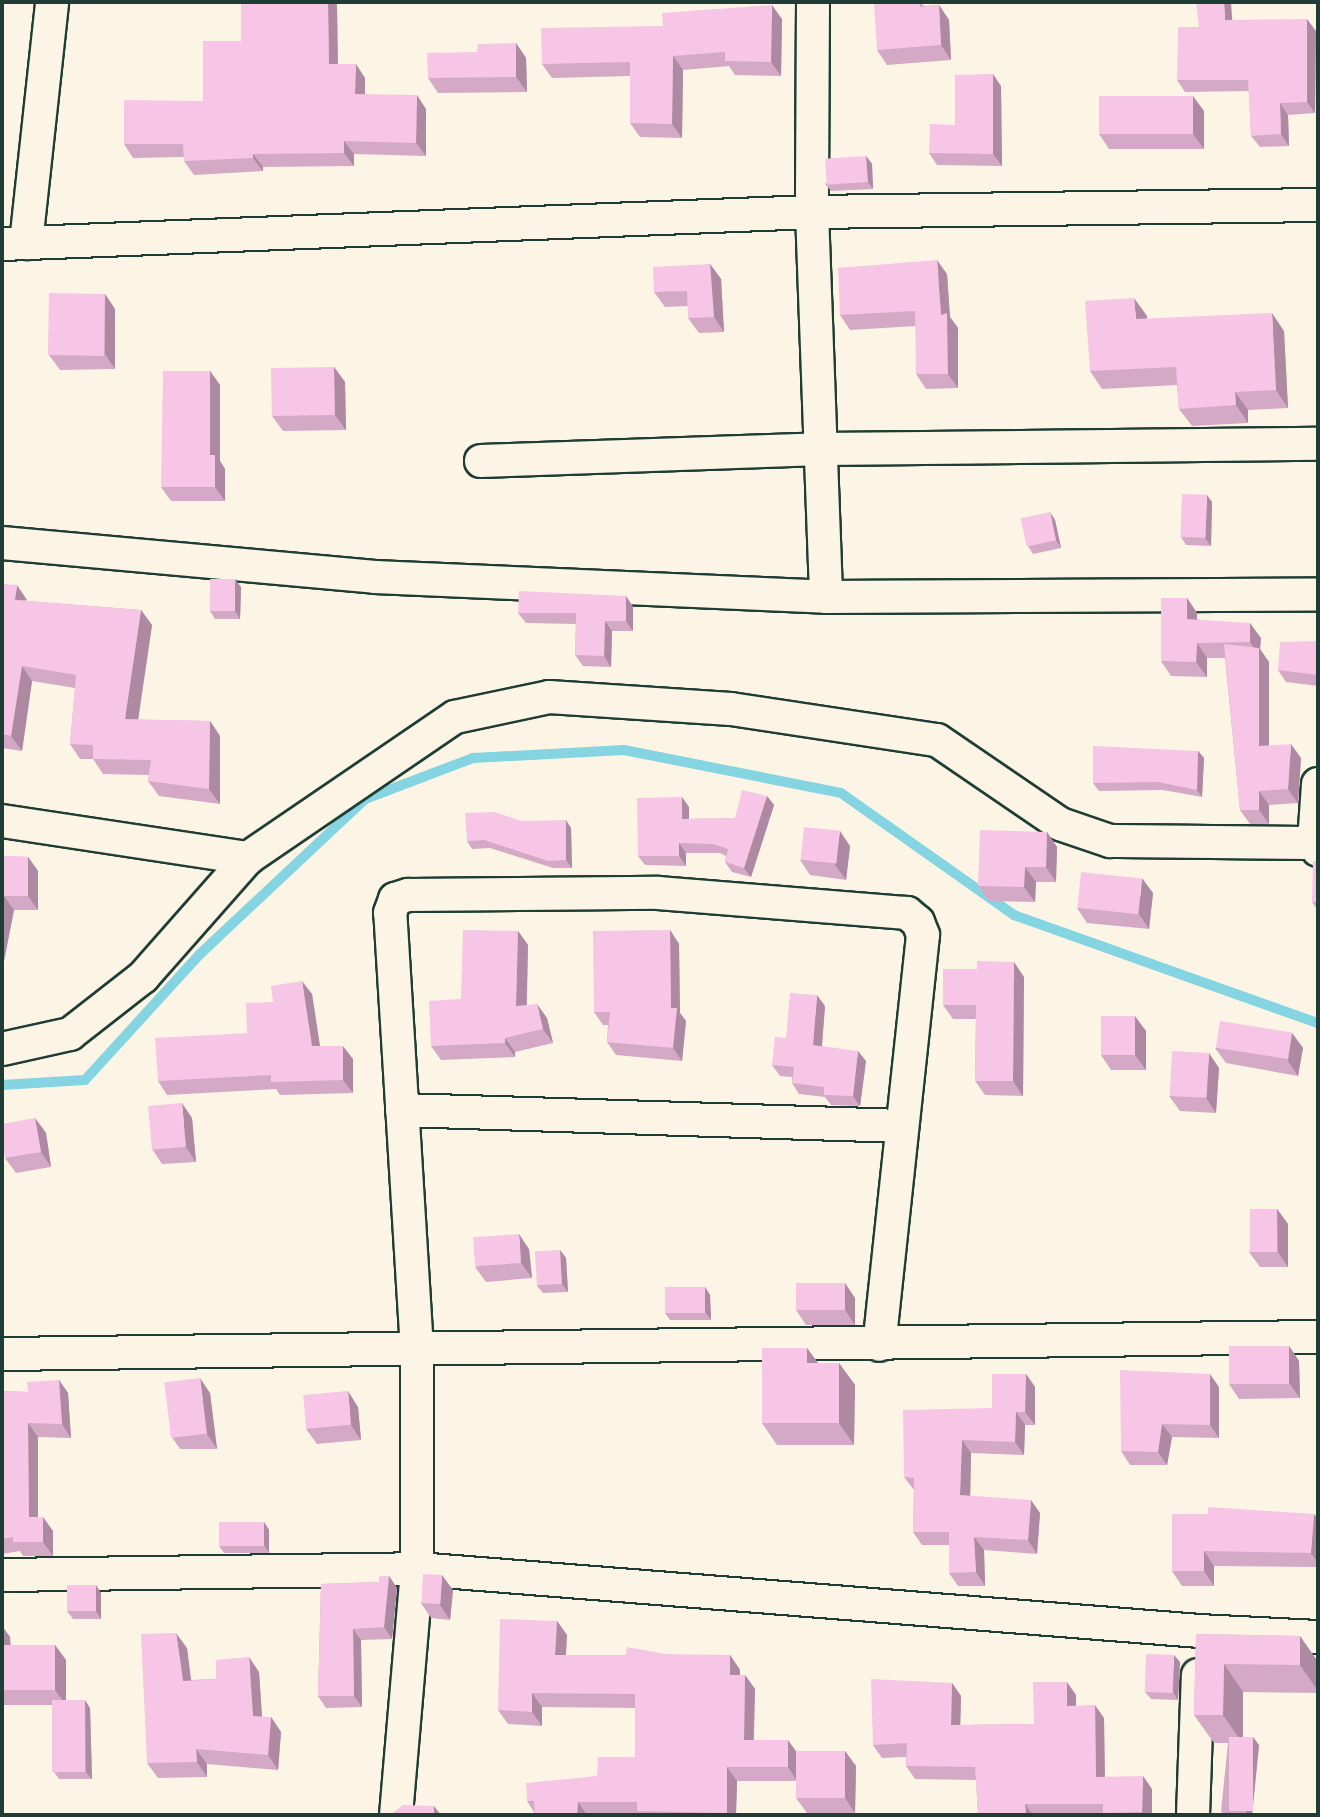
<!DOCTYPE html>
<html>
<head>
<meta charset="utf-8">
<style>
  body { margin:0 }
  #map { position:relative; width:1320px; height:1817px; overflow:hidden; background:#fcf5e5; font-family:"Playpen Sans",sans-serif }
  div>[style] { position:absolute }
  .stream>* { height:10px; margin:-5px; padding:0 5px; transform-origin:5px; border-radius:5px; background:#85d4e1 }
  .roads { filter:drop-shadow(2px 0 #1f3d34) drop-shadow(-2px 0 #1f3d34) drop-shadow(0 2px #1f3d34) drop-shadow(0 -2px #1f3d34) }
  .minor>* { height:32px; margin:-16px; padding:0 16px; transform-origin:16px; border-radius:16px; background:#fcf5e5 }
  .wall>* { inset:0; background:#d4a9c6 }
  .shaded-wall>* { inset:0; background:#ad8aa1 }
  .building>* { inset:0; background:#f7c5e6; transform-origin:0 0 }
  span { translate:-50% -50%; white-space:nowrap; text-align:center; line-height:1.15; -webkit-text-stroke:5px #fcf5e5; paint-order:stroke }
  .frame { position:absolute; inset:0; border:4px solid #1f3d34; pointer-events:none }
</style>
</head>
<body>
<div id="map">
  <div class="stream">
    <div style="left:2px;top:1085px;width:83px;rotate:-3.4deg"></div>
    <div style="left:85px;top:1080px;width:171px;rotate:-47.6deg"></div>
    <div style="left:200px;top:954px;width:226px;rotate:-43.2deg"></div>
    <div style="left:365px;top:799px;width:116px;rotate:-20.8deg"></div>
    <div style="left:473px;top:758px;width:151px;rotate:-3deg"></div>
    <div style="left:624px;top:750px;width:221px;rotate:11.2deg"></div>
    <div style="left:841px;top:793px;width:212px;rotate:35.2deg"></div>
    <div style="left:1014px;top:915px;width:323px;rotate:19.6deg"></div>
  </div>
  <div class="roads">
    <div class="minor">
      <div style="left:813px;top:2px;width:210px;rotate:90.3deg"></div>
      <div style="left:812px;top:212px;width:385px;rotate:87.9deg"></div>
      <div style="left:26px;top:243px;width:242px;rotate:-83.8deg"></div>
      <div style="left:2px;top:244px;width:811px;rotate:-2.26deg"></div>
      <div style="left:812px;top:212px;width:506px;rotate:-0.79deg"></div>
      <div style="left:481px;top:461px;width:340px;rotate:-2deg"></div>
      <div style="left:821px;top:449px;width:497px;rotate:-0.6deg"></div>
      <div style="left:2px;top:543px;width:375px;rotate:5.2deg"></div>
      <div style="left:375px;top:577px;width:451px;rotate:2.5deg"></div>
      <div style="left:826px;top:597px;width:492px;rotate:-0.3deg"></div>
      <div style="left:1318px;top:784px;width:59px;rotate:93.9deg"></div>
      <div style="left:1314px;top:843px;width:8px;rotate:60deg"></div>
      <div style="left:2px;top:821px;width:249px;rotate:8.6deg"></div>
      <div style="left:2px;top:1049px;width:70px;rotate:-12.4deg"></div>
      <div style="left:70px;top:1034px;width:93px;rotate:-38deg"></div>
      <div style="left:143px;top:977px;width:159px;rotate:-48.6deg"></div>
      <div style="left:248px;top:858px;width:250px;rotate:-34.3deg"></div>
      <div style="left:455px;top:717px;width:96px;rotate:-12deg"></div>
      <div style="left:549px;top:697px;width:182px;rotate:3.8deg"></div>
      <div style="left:731px;top:709px;width:208px;rotate:8.6deg"></div>
      <div style="left:937px;top:740px;width:149px;rotate:34.3deg"></div>
      <div style="left:1060px;top:824px;width:53px;rotate:18.8deg"></div>
      <div style="left:1110px;top:841px;width:204px;rotate:0.6deg"></div>
      <div style="left:402px;top:1110px;width:500px;rotate:1.83deg"></div>
      <div style="left:2px;top:1354px;width:1316px;rotate:-0.74deg"></div>
      <div style="left:2px;top:1575px;width:415px;rotate:-0.8deg"></div>
      <div style="left:417px;top:1569px;width:784px;rotate:4.53deg"></div>
      <div style="left:1199px;top:1631px;width:119px;rotate:2.9deg"></div>
      <div style="left:396px;top:1815px;width:247px;rotate:-85.1deg"></div>
      <div style="left:417px;top:1569px;width:219px;rotate:-90deg"></div>
      <div style="left:417px;top:1350px;width:438px;rotate:-93.5deg"></div>
      <div style="left:390px;top:913px;width:15px;rotate:-70deg"></div>
      <div style="left:395px;top:899px;width:14px;rotate:-17deg"></div>
      <div style="left:408px;top:895px;width:250px;rotate:-0.5deg"></div>
      <div style="left:658px;top:893px;width:250px;rotate:4.6deg"></div>
      <div style="left:907px;top:913px;width:14px;rotate:39deg"></div>
      <div style="left:918px;top:922px;width:14px;rotate:69deg"></div>
      <div style="left:923px;top:935px;width:412px;rotate:96.1deg"></div>
      <div style="left:1193px;top:1815px;width:140px;rotate:-88deg"></div>
    </div>
  </div>
  <div class="wall">
    <div style="clip-path:polygon(241px 2px,335px 2px,337px 5px,338px 64px,365px 78px,365px 94px,426px 109px,426px 156px,354px 154px,354px 166px,263px 167px,263px 171px,194px 175px,184px 161px,184px 157px,133px 158px,124px 144px,203px 101px,241px 41px)"></div>
    <div style="clip-path:polygon(921px 2px,924px 6px,939px 5px,949px 20px,951px 60px,887px 65px,877px 50px)"></div>
    <div style="clip-path:polygon(782px 19px,781px 76px,735px 75px,729px 66px,683px 70px,682px 138px,640px 137px,630px 123px,630px 76px,552px 78px,542px 64px,663px 26px)"></div>
    <div style="clip-path:polygon(1232px 20px,1316px 31px,1315px 113px,1288px 115px,1289px 146px,1260px 147px,1251px 136px,1249px 91px,1185px 92px,1177px 80px,1199px 27px)"></div>
    <div style="clip-path:polygon(516px 43px,526px 58px,527px 92px,438px 93px,428px 78px,477px 52px)"></div>
    <div style="clip-path:polygon(1001px 86px,1002px 166px,937px 165px,929px 153px,955px 125px)"></div>
    <div style="clip-path:polygon(1204px 111px,1204px 149px,1109px 149px,1099px 134px)"></div>
    <div style="clip-path:polygon(866px 156px,872px 164px,873px 189px,831px 191px,825px 184px)"></div>
    <div style="clip-path:polygon(710px 264px,721px 279px,724px 332px,699px 333px,688px 318px,688px 306px,665px 307px,654px 292px)"></div>
    <div style="clip-path:polygon(947px 274px,950px 317px,958px 328px,958px 388px,926px 389px,916px 374px,916px 326px,850px 330px,840px 315px)"></div>
    <div style="clip-path:polygon(105px 294px,115px 309px,115px 369px,60px 370px,49px 355px)"></div>
    <div style="clip-path:polygon(1147px 316px,1147px 319px,1284px 331px,1288px 408px,1248px 410px,1248px 423px,1192px 426px,1179px 409px,1177px 385px,1102px 389px,1090px 371px)"></div>
    <div style="clip-path:polygon(334px 367px,345px 382px,346px 430px,283px 431px,272px 416px)"></div>
    <div style="clip-path:polygon(210px 371px,220px 385px,220px 461px,225px 469px,225px 501px,171px 501px,161px 487px)"></div>
    <div style="clip-path:polygon(1212px 502px,1211px 546px,1186px 545px,1181px 537px)"></div>
    <div style="clip-path:polygon(1055px 520px,1061px 548px,1033px 554px,1028px 546px)"></div>
    <div style="clip-path:polygon(2px 584px,27px 601px,141px 610px,152px 625px,138px 720px,210px 721px,220px 736px,220px 804px,159px 796px,148px 781px,149px 775px,103px 774px,93px 759px,80px 759px,70px 744px,75px 688px,32px 681px,22px 751px,2px 748px)"></div>
    <div style="clip-path:polygon(241px 587px,240px 619px,215px 619px,210px 611px)"></div>
    <div style="clip-path:polygon(626px 596px,633px 607px,633px 631px,612px 631px,611px 667px,583px 666px,575px 655px,576px 624px,526px 623px,518px 613px)"></div>
    <div style="clip-path:polygon(1187px 598px,1197px 613px,1197px 619px,1261px 638px,1260px 649px,1269px 662px,1269px 746px,1301px 758px,1298px 803px,1269px 805px,1269px 824px,1250px 824px,1240px 810px,1225px 658px,1207px 658px,1207px 677px,1171px 676px,1161px 661px)"></div>
    <div style="clip-path:polygon(1318px 641px,1318px 686px,1286px 682px,1278px 670px)"></div>
    <div style="clip-path:polygon(1198px 751px,1204px 758px,1202px 797px,1163px 790px,1099px 791px,1093px 783px)"></div>
    <div style="clip-path:polygon(767px 796px,774px 805px,751px 877px,732px 872px,725px 862px,726px 856px,720px 853px,686px 853px,686px 866px,645px 865px,638px 856px,689px 807px,689px 819px,735px 818px)"></div>
    <div style="clip-path:polygon(522px 821px,571px 828px,572px 868px,553px 868px,490px 848px,472px 849px,467px 841px)"></div>
    <div style="clip-path:polygon(1047px 832px,1057px 847px,1056px 882px,1036px 882px,1035px 902px,989px 901px,978px 886px)"></div>
    <div style="clip-path:polygon(850px 846px,846px 880px,810px 875px,800px 860px)"></div>
    <div style="clip-path:polygon(2px 856px,28px 857px,38px 871px,38px 910px,14px 910px,2px 971px)"></div>
    <div style="clip-path:polygon(1318px 861px,1318px 911px,1312px 902px)"></div>
    <div style="clip-path:polygon(1153px 893px,1149px 929px,1087px 923px,1077px 908px)"></div>
    <div style="clip-path:polygon(670px 930px,679px 944px,680px 1013px,686px 1021px,682px 1061px,616px 1055px,607px 1042px,608px 1025px,603px 1025px,594px 1012px)"></div>
    <div style="clip-path:polygon(518px 931px,528px 945px,527px 1005px,547px 1018px,553px 1043px,515px 1052px,515px 1057px,441px 1060px,431px 1046px,461px 999px)"></div>
    <div style="clip-path:polygon(1024px 977px,1023px 1096px,985px 1095px,975px 1081px,976px 1019px,953px 1019px,943px 1005px)"></div>
    <div style="clip-path:polygon(312px 994px,320px 1046px,353px 1059px,353px 1093px,280px 1095px,276px 1089px,167px 1095px,158px 1081px,247px 1033px,273px 1002px)"></div>
    <div style="clip-path:polygon(825px 1006px,822px 1046px,866px 1061px,860px 1106px,831px 1105px,825px 1097px,799px 1094px,792px 1083px,792px 1077px,780px 1076px,772px 1065px,786px 1038px)"></div>
    <div style="clip-path:polygon(1146px 1031px,1146px 1070px,1111px 1070px,1101px 1055px)"></div>
    <div style="clip-path:polygon(1292px 1033px,1303px 1048px,1298px 1076px,1226px 1063px,1215px 1048px)"></div>
    <div style="clip-path:polygon(1219px 1068px,1216px 1113px,1180px 1111px,1169px 1096px)"></div>
    <div style="clip-path:polygon(35px 1118px,46px 1133px,51px 1167px,16px 1173px,5px 1158px)"></div>
    <div style="clip-path:polygon(192px 1118px,196px 1162px,162px 1164px,152px 1149px)"></div>
    <div style="clip-path:polygon(1277px 1209px,1288px 1224px,1288px 1267px,1260px 1267px,1249px 1252px)"></div>
    <div style="clip-path:polygon(529px 1249px,532px 1278px,486px 1282px,475px 1267px)"></div>
    <div style="clip-path:polygon(560px 1250px,566px 1258px,568px 1292px,543px 1293px,537px 1286px)"></div>
    <div style="clip-path:polygon(705px 1287px,710px 1295px,711px 1320px,670px 1320px,665px 1313px)"></div>
    <div style="clip-path:polygon(855px 1298px,855px 1325px,806px 1325px,796px 1310px)"></div>
    <div style="clip-path:polygon(1289px 1346px,1299px 1361px,1300px 1398px,1239px 1399px,1229px 1384px)"></div>
    <div style="clip-path:polygon(807px 1348px,818px 1363px,839px 1363px,855px 1385px,854px 1445px,777px 1445px,762px 1423px)"></div>
    <div style="clip-path:polygon(1026px 1374px,1035px 1387px,1035px 1425px,1025px 1425px,1024px 1455px,971px 1453px,970px 1496px,1040px 1513px,1037px 1554px,984px 1550px,985px 1586px,958px 1586px,949px 1573px,949px 1545px,922px 1545px,913px 1532px,914px 1490px,904px 1477px,992px 1408px)"></div>
    <div style="clip-path:polygon(59px 1380px,68px 1393px,71px 1438px,38px 1437px,38px 1517px,53px 1531px,53px 1556px,23px 1556px,20px 1551px,2px 1554px,2px 1391px,28px 1392px)"></div>
    <div style="clip-path:polygon(1219px 1387px,1219px 1438px,1172px 1437px,1167px 1465px,1130px 1465px,1121px 1451px)"></div>
    <div style="clip-path:polygon(210px 1393px,217px 1449px,180px 1449px,170px 1434px)"></div>
    <div style="clip-path:polygon(358px 1407px,361px 1440px,317px 1444px,306px 1429px)"></div>
    <div style="clip-path:polygon(1172px 1514px,1314px 1514px,1318px 1519px,1318px 1567px,1214px 1566px,1214px 1586px,1182px 1586px,1172px 1571px)"></div>
    <div style="clip-path:polygon(264px 1522px,269px 1530px,269px 1553px,224px 1553px,219px 1546px)"></div>
    <div style="clip-path:polygon(389px 1576px,397px 1588px,392px 1639px,361px 1640px,362px 1707px,326px 1708px,318px 1696px,321px 1584px,379px 1582px)"></div>
    <div style="clip-path:polygon(453px 1590px,450px 1620px,431px 1618px,421px 1603px)"></div>
    <div style="clip-path:polygon(101px 1593px,101px 1619px,73px 1619px,67px 1611px)"></div>
    <div style="clip-path:polygon(557px 1621px,567px 1635px,566px 1655px,730px 1655px,740px 1670px,740px 1675px,745px 1675px,755px 1689px,754px 1740px,796px 1752px,845px 1751px,856px 1766px,855px 1813px,807px 1813px,796px 1798px,796px 1781px,737px 1781px,736px 1815px,535px 1815px,534px 1812px,527px 1801px,597px 1776px,635px 1757px,635px 1708px,542px 1707px,542px 1726px,508px 1724px,498px 1710px)"></div>
    <div style="clip-path:polygon(2px 1626px,10px 1637px,10px 1646px,55px 1645px,66px 1660px,66px 1700px,90px 1708px,92px 1779px,59px 1779px,54px 1772px,52px 1705px,2px 1705px)"></div>
    <div style="clip-path:polygon(1196px 1634px,1300px 1636px,1318px 1662px,1318px 1693px,1243px 1692px,1243px 1737px,1259px 1745px,1252px 1815px,1224px 1815px,1221px 1811px,1228px 1743px,1214px 1743px,1194px 1715px)"></div>
    <div style="clip-path:polygon(187px 1648px,191px 1680px,216px 1679px,259px 1672px,262px 1717px,271px 1717px,281px 1732px,278px 1770px,207px 1764px,207px 1777px,158px 1778px,147px 1763px)"></div>
    <div style="clip-path:polygon(1180px 1662px,1178px 1700px,1151px 1699px,1145px 1692px)"></div>
    <div style="clip-path:polygon(952px 1683px,961px 1696px,960px 1725px,1034px 1724px,1076px 1695px,1076px 1706px,1104px 1718px,1105px 1777px,1152px 1789px,1152px 1815px,978px 1815px,976px 1780px,915px 1779px,906px 1766px,906px 1757px,882px 1758px,873px 1745px)"></div>
  </div>
  <div class="shaded-wall">
    <div style="clip-path:polygon(328px 2px,335px 2px,337px 5px,338px 77px,329px 64px)"></div>
    <div style="clip-path:polygon(1224px 2px,1231px 2px,1233px 31px,1225px 20px)"></div>
    <div style="clip-path:polygon(772px 5px,782px 19px,781px 76px,771px 62px)"></div>
    <div style="clip-path:polygon(939px 5px,949px 20px,951px 60px,941px 45px)"></div>
    <div style="clip-path:polygon(1307px 19px,1316px 31px,1315px 113px,1307px 102px)"></div>
    <div style="clip-path:polygon(516px 43px,526px 58px,527px 92px,516px 77px)"></div>
    <div style="clip-path:polygon(673px 56px,683px 70px,682px 138px,672px 124px)"></div>
    <div style="clip-path:polygon(356px 64px,365px 78px,365px 107px,355px 94px)"></div>
    <div style="clip-path:polygon(993px 74px,1001px 86px,1002px 166px,993px 154px)"></div>
    <div style="clip-path:polygon(417px 95px,426px 109px,426px 156px,416px 143px)"></div>
    <div style="clip-path:polygon(1193px 96px,1204px 111px,1204px 149px,1193px 134px)"></div>
    <div style="clip-path:polygon(1280px 103px,1288px 115px,1289px 146px,1281px 134px)"></div>
    <div style="clip-path:polygon(344px 141px,354px 154px,354px 166px,344px 153px)"></div>
    <div style="clip-path:polygon(253px 154px,263px 167px,263px 171px,253px 158px)"></div>
    <div style="clip-path:polygon(866px 156px,872px 164px,873px 189px,868px 182px)"></div>
    <div style="clip-path:polygon(937px 260px,947px 274px,950px 317px,958px 328px,958px 388px,948px 374px,941px 315px)"></div>
    <div style="clip-path:polygon(710px 264px,721px 279px,724px 332px,714px 317px)"></div>
    <div style="clip-path:polygon(105px 294px,115px 309px,115px 369px,105px 354px)"></div>
    <div style="clip-path:polygon(1134px 298px,1147px 316px,1148px 337px,1136px 319px)"></div>
    <div style="clip-path:polygon(1272px 313px,1284px 331px,1288px 408px,1276px 390px)"></div>
    <div style="clip-path:polygon(334px 367px,345px 382px,346px 430px,335px 415px)"></div>
    <div style="clip-path:polygon(210px 371px,220px 385px,220px 461px,225px 469px,225px 501px,215px 487px,210px 455px)"></div>
    <div style="clip-path:polygon(1235px 392px,1248px 410px,1248px 423px,1236px 405px)"></div>
    <div style="clip-path:polygon(1207px 495px,1212px 502px,1211px 546px,1205px 538px)"></div>
    <div style="clip-path:polygon(1050px 512px,1055px 520px,1061px 548px,1056px 540px)"></div>
    <div style="clip-path:polygon(235px 579px,241px 587px,240px 619px,235px 611px)"></div>
    <div style="clip-path:polygon(17px 585px,27px 600px,15px 600px)"></div>
    <div style="clip-path:polygon(626px 596px,633px 607px,633px 631px,626px 621px)"></div>
    <div style="clip-path:polygon(1187px 598px,1197px 613px,1197px 634px,1187px 619px)"></div>
    <div style="clip-path:polygon(141px 610px,152px 625px,136px 734px,125px 719px)"></div>
    <div style="clip-path:polygon(605px 621px,612px 631px,611px 667px,604px 656px)"></div>
    <div style="clip-path:polygon(1250px 623px,1261px 638px,1260px 649px,1269px 662px,1269px 761px,1259px 746px,1259px 655px,1250px 642px)"></div>
    <div style="clip-path:polygon(1197px 643px,1207px 658px,1207px 677px,1196px 662px)"></div>
    <div style="clip-path:polygon(22px 666px,32px 681px,22px 751px,11px 736px)"></div>
    <div style="clip-path:polygon(210px 721px,220px 736px,220px 804px,209px 789px)"></div>
    <div style="clip-path:polygon(1291px 744px,1301px 758px,1298px 803px,1288px 789px)"></div>
    <div style="clip-path:polygon(1198px 751px,1204px 758px,1202px 797px,1197px 790px)"></div>
    <div style="clip-path:polygon(1259px 791px,1269px 805px,1269px 824px,1259px 810px)"></div>
    <div style="clip-path:polygon(767px 796px,774px 805px,751px 877px,744px 868px)"></div>
    <div style="clip-path:polygon(682px 797px,689px 807px,689px 829px,682px 819px)"></div>
    <div style="clip-path:polygon(566px 820px,571px 828px,572px 868px,566px 860px)"></div>
    <div style="clip-path:polygon(840px 831px,850px 846px,846px 880px,835px 865px)"></div>
    <div style="clip-path:polygon(1047px 832px,1057px 847px,1056px 882px,1046px 867px)"></div>
    <div style="clip-path:polygon(679px 843px,686px 853px,686px 866px,679px 856px)"></div>
    <div style="clip-path:polygon(28px 857px,38px 871px,38px 910px,28px 896px)"></div>
    <div style="clip-path:polygon(1025px 867px,1036px 882px,1035px 902px,1024px 887px)"></div>
    <div style="clip-path:polygon(1142px 878px,1153px 893px,1149px 929px,1139px 914px)"></div>
    <div style="clip-path:polygon(4px 896px,14px 910px,2px 971px,2px 906px)"></div>
    <div style="clip-path:polygon(670px 930px,679px 944px,680px 1013px,686px 1021px,682px 1061px,673px 1048px,671px 1008px)"></div>
    <div style="clip-path:polygon(518px 931px,528px 945px,526px 1021px,516px 1006px)"></div>
    <div style="clip-path:polygon(1014px 962px,1024px 977px,1023px 1096px,1013px 1081px)"></div>
    <div style="clip-path:polygon(302px 981px,312px 994px,322px 1060px,312px 1046px)"></div>
    <div style="clip-path:polygon(817px 995px,825px 1006px,821px 1056px,813px 1045px)"></div>
    <div style="clip-path:polygon(537px 1004px,547px 1018px,553px 1043px,543px 1029px)"></div>
    <div style="clip-path:polygon(1135px 1016px,1146px 1031px,1146px 1070px,1135px 1055px)"></div>
    <div style="clip-path:polygon(1292px 1033px,1303px 1048px,1298px 1076px,1288px 1061px)"></div>
    <div style="clip-path:polygon(505px 1038px,515px 1052px,515px 1057px,505px 1043px)"></div>
    <div style="clip-path:polygon(343px 1046px,353px 1059px,353px 1093px,343px 1080px)"></div>
    <div style="clip-path:polygon(858px 1051px,866px 1061px,860px 1106px,853px 1096px)"></div>
    <div style="clip-path:polygon(1209px 1053px,1219px 1068px,1216px 1113px,1206px 1098px)"></div>
    <div style="clip-path:polygon(182px 1103px,192px 1118px,196px 1162px,186px 1147px)"></div>
    <div style="clip-path:polygon(35px 1118px,46px 1133px,51px 1167px,41px 1152px)"></div>
    <div style="clip-path:polygon(1277px 1209px,1288px 1224px,1288px 1267px,1278px 1252px)"></div>
    <div style="clip-path:polygon(519px 1234px,529px 1249px,532px 1278px,521px 1263px)"></div>
    <div style="clip-path:polygon(560px 1250px,566px 1258px,568px 1292px,562px 1284px)"></div>
    <div style="clip-path:polygon(845px 1283px,855px 1298px,855px 1325px,845px 1310px)"></div>
    <div style="clip-path:polygon(705px 1287px,710px 1295px,711px 1320px,705px 1312px)"></div>
    <div style="clip-path:polygon(1289px 1346px,1299px 1361px,1300px 1398px,1289px 1383px)"></div>
    <div style="clip-path:polygon(807px 1348px,823px 1370px,807px 1363px)"></div>
    <div style="clip-path:polygon(839px 1363px,855px 1385px,854px 1445px,839px 1423px)"></div>
    <div style="clip-path:polygon(1026px 1374px,1035px 1387px,1035px 1425px,1025px 1412px)"></div>
    <div style="clip-path:polygon(1210px 1374px,1219px 1387px,1219px 1438px,1210px 1425px)"></div>
    <div style="clip-path:polygon(200px 1378px,210px 1393px,217px 1449px,207px 1434px)"></div>
    <div style="clip-path:polygon(59px 1380px,68px 1393px,71px 1438px,62px 1424px)"></div>
    <div style="clip-path:polygon(348px 1391px,358px 1407px,361px 1440px,351px 1425px)"></div>
    <div style="clip-path:polygon(1016px 1412px,1025px 1425px,1024px 1455px,1015px 1442px)"></div>
    <div style="clip-path:polygon(28px 1423px,38px 1437px,38px 1531px,29px 1517px)"></div>
    <div style="clip-path:polygon(1162px 1424px,1172px 1437px,1167px 1465px,1158px 1452px)"></div>
    <div style="clip-path:polygon(962px 1440px,971px 1453px,970px 1508px,960px 1495px)"></div>
    <div style="clip-path:polygon(1031px 1500px,1040px 1513px,1037px 1554px,1028px 1540px)"></div>
    <div style="clip-path:polygon(1314px 1514px,1318px 1519px,1318px 1563px,1311px 1553px)"></div>
    <div style="clip-path:polygon(43px 1517px,53px 1531px,53px 1556px,43px 1542px)"></div>
    <div style="clip-path:polygon(264px 1522px,269px 1530px,269px 1553px,264px 1545px)"></div>
    <div style="clip-path:polygon(974px 1537px,984px 1550px,985px 1586px,976px 1572px)"></div>
    <div style="clip-path:polygon(1204px 1551px,1214px 1566px,1214px 1586px,1204px 1571px)"></div>
    <div style="clip-path:polygon(442px 1575px,453px 1590px,450px 1620px,440px 1605px)"></div>
    <div style="clip-path:polygon(389px 1576px,397px 1588px,392px 1639px,384px 1627px)"></div>
    <div style="clip-path:polygon(96px 1585px,101px 1593px,101px 1619px,96px 1611px)"></div>
    <div style="clip-path:polygon(557px 1621px,567px 1635px,565px 1669px,555px 1655px)"></div>
    <div style="clip-path:polygon(2px 1626px,10px 1637px,12px 1661px,2px 1646px)"></div>
    <div style="clip-path:polygon(353px 1629px,361px 1640px,362px 1707px,354px 1696px)"></div>
    <div style="clip-path:polygon(176px 1633px,187px 1648px,193px 1696px,183px 1681px)"></div>
    <div style="clip-path:polygon(1300px 1636px,1318px 1662px,1318px 1691px,1300px 1665px)"></div>
    <div style="clip-path:polygon(55px 1645px,66px 1660px,66px 1705px,55px 1690px)"></div>
    <div style="clip-path:polygon(730px 1655px,740px 1670px,739px 1689px,730px 1675px)"></div>
    <div style="clip-path:polygon(1174px 1655px,1180px 1662px,1178px 1700px,1173px 1692px)"></div>
    <div style="clip-path:polygon(249px 1657px,259px 1672px,263px 1731px,253px 1716px)"></div>
    <div style="clip-path:polygon(1224px 1664px,1243px 1692px,1243px 1744px,1223px 1715px)"></div>
    <div style="clip-path:polygon(745px 1675px,755px 1689px,753px 1754px,744px 1740px)"></div>
    <div style="clip-path:polygon(1067px 1682px,1076px 1695px,1076px 1719px,1067px 1706px)"></div>
    <div style="clip-path:polygon(952px 1683px,961px 1696px,960px 1738px,951px 1725px)"></div>
    <div style="clip-path:polygon(532px 1693px,542px 1707px,542px 1726px,532px 1712px)"></div>
    <div style="clip-path:polygon(85px 1700px,90px 1708px,92px 1779px,86px 1772px)"></div>
    <div style="clip-path:polygon(1095px 1705px,1104px 1718px,1105px 1790px,1096px 1777px)"></div>
    <div style="clip-path:polygon(271px 1717px,281px 1732px,278px 1770px,268px 1755px)"></div>
    <div style="clip-path:polygon(1253px 1737px,1259px 1745px,1252px 1815px,1247px 1815px,1246px 1813px)"></div>
    <div style="clip-path:polygon(788px 1740px,798px 1754px,797px 1781px,788px 1767px)"></div>
    <div style="clip-path:polygon(196px 1749px,207px 1764px,207px 1777px,197px 1762px)"></div>
    <div style="clip-path:polygon(845px 1751px,856px 1766px,855px 1813px,845px 1798px)"></div>
    <div style="clip-path:polygon(727px 1767px,737px 1781px,736px 1815px,728px 1815px,727px 1813px)"></div>
    <div style="clip-path:polygon(1143px 1776px,1152px 1789px,1152px 1815px,1144px 1815px,1142px 1812px)"></div>
    <div style="clip-path:polygon(578px 1802px,587px 1815px,577px 1815px)"></div>
    <div style="clip-path:polygon(1025px 1804px,1033px 1815px,1026px 1815px)"></div>
    <div style="clip-path:polygon(434px 1806px,441px 1815px,434px 1815px)"></div>
  </div>
  <div class="building">
    <div style="clip-path:polygon(241px 2px,328px 2px,329px 64px,356px 64px,355px 94px,417px 95px,416px 143px,344px 141px,344px 153px,253px 154px,253px 158px,184px 161px,183px 144px,124px 144px,124px 100px,203px 101px,203px 41px,241px 41px)"></div>
    <div style="clip-path:polygon(904px 2px,920px 2px,920px 7px,939px 5px,941px 45px,877px 50px,874px 4px)"></div>
    <div style="clip-path:polygon(1196px 2px,1224px 2px,1225px 20px,1307px 19px,1307px 102px,1280px 103px,1281px 134px,1251px 136px,1248px 80px,1177px 80px,1178px 27px,1199px 27px)"></div>
    <div style="clip-path:polygon(772px 5px,771px 62px,725px 61px,725px 52px,673px 56px,672px 124px,630px 123px,630px 62px,542px 64px,541px 28px,663px 26px,662px 13px)"></div>
    <div style="clip-path:polygon(516px 43px,516px 77px,428px 78px,427px 53px,477px 52px,478px 44px)"></div>
    <div style="clip-path:polygon(993px 74px,993px 154px,929px 153px,930px 124px,955px 125px,955px 75px)"></div>
    <div style="left:1099px;top:96px;width:94px;height:38px"></div>
    <div style="left:866px;top:156px;width:26px;height:41px;rotate:86deg"></div>
    <div style="clip-path:polygon(937px 260px,941px 315px,947px 313px,948px 374px,916px 374px,915px 311px,840px 315px,838px 268px)"></div>
    <div style="clip-path:polygon(710px 264px,714px 317px,688px 318px,687px 291px,654px 292px,653px 267px)"></div>
    <div style="left:49px;top:293px;width:56px;height:62px;rotate:1deg"></div>
    <div style="clip-path:polygon(1134px 298px,1136px 319px,1272px 313px,1276px 390px,1235px 392px,1236px 405px,1179px 409px,1176px 367px,1090px 371px,1085px 301px)"></div>
    <div style="left:334px;top:367px;width:48px;height:63px;rotate:89deg"></div>
    <div style="clip-path:polygon(163px 371px,210px 371px,210px 455px,215px 455px,215px 487px,161px 487px)"></div>
    <div style="left:1182px;top:494px;width:25px;height:43px;rotate:2deg"></div>
    <div style="left:1050px;top:512px;width:29px;height:30px;rotate:78deg"></div>
    <div style="left:210px;top:579px;width:25px;height:32px"></div>
    <div style="clip-path:polygon(2px 584px,17px 585px,15px 600px,141px 610px,125px 719px,210px 721px,209px 789px,148px 781px,151px 760px,93px 759px,93px 745px,70px 744px,76px 675px,22px 666px,11px 736px,2px 734px)"></div>
    <div style="clip-path:polygon(519px 591px,626px 596px,626px 621px,605px 621px,604px 656px,575px 655px,576px 613px,518px 613px)"></div>
    <div style="clip-path:polygon(1161px 598px,1187px 598px,1187px 619px,1250px 623px,1250px 642px,1197px 643px,1196px 662px,1161px 661px)"></div>
    <div style="clip-path:polygon(1318px 641px,1318px 675px,1278px 670px,1280px 642px)"></div>
    <div style="clip-path:polygon(1224px 644px,1259px 648px,1259px 746px,1291px 744px,1288px 789px,1259px 791px,1259px 810px,1240px 810px)"></div>
    <div style="clip-path:polygon(1093px 746px,1198px 751px,1197px 790px,1158px 782px,1093px 783px)"></div>
    <div style="clip-path:polygon(742px 790px,767px 796px,744px 868px,725px 862px,728px 849px,713px 844px,679px 843px,679px 856px,638px 856px,637px 798px,682px 797px,682px 819px,735px 818px)"></div>
    <div style="clip-path:polygon(494px 812px,522px 821px,566px 820px,566px 860px,548px 861px,484px 840px,467px 841px,465px 813px)"></div>
    <div style="left:804px;top:827px;width:36px;height:33px;rotate:6deg"></div>
    <div style="clip-path:polygon(980px 830px,1047px 832px,1046px 867px,1025px 867px,1024px 887px,978px 886px)"></div>
    <div style="clip-path:polygon(2px 856px,28px 857px,28px 896px,4px 896px,2px 906px)"></div>
    <div style="clip-path:polygon(1313px 861px,1318px 861px,1318px 902px,1312px 902px)"></div>
    <div style="left:1081px;top:872px;width:61px;height:36px;rotate:6deg"></div>
    <div style="clip-path:polygon(463px 930px,518px 931px,516px 1006px,537px 1004px,543px 1029px,505px 1038px,505px 1043px,431px 1046px,429px 1001px,461px 999px)"></div>
    <div style="clip-path:polygon(670px 930px,671px 1008px,677px 1008px,673px 1048px,607px 1042px,610px 1012px,594px 1012px,593px 931px)"></div>
    <div style="clip-path:polygon(977px 961px,1014px 962px,1013px 1081px,975px 1081px,976px 1005px,943px 1005px,943px 969px,977px 969px)"></div>
    <div style="clip-path:polygon(302px 981px,312px 1046px,343px 1046px,343px 1080px,271px 1082px,271px 1075px,158px 1081px,155px 1038px,247px 1033px,246px 1003px,273px 1002px,271px 986px)"></div>
    <div style="clip-path:polygon(790px 993px,817px 995px,813px 1045px,858px 1051px,853px 1096px,824px 1095px,824px 1087px,792px 1083px,794px 1067px,772px 1065px,775px 1037px,786px 1038px)"></div>
    <div style="left:1101px;top:1016px;width:34px;height:39px"></div>
    <div style="left:1220px;top:1021px;width:73px;height:27px;rotate:9deg"></div>
    <div style="left:1172px;top:1051px;width:37px;height:45px;rotate:3deg"></div>
    <div style="left:182px;top:1103px;width:44px;height:34px;rotate:85deg"></div>
    <div style="clip-path:polygon(35px 1118px,41px 1152px,5px 1158px,2px 1137px,2px 1124px)"></div>
    <div style="left:1250px;top:1209px;width:27px;height:43px"></div>
    <div style="left:519px;top:1234px;width:29px;height:46px;rotate:86deg"></div>
    <div style="left:560px;top:1250px;width:34px;height:25px;rotate:87deg"></div>
    <div style="left:796px;top:1283px;width:49px;height:27px"></div>
    <div style="left:665px;top:1287px;width:40px;height:26px"></div>
    <div style="left:1229px;top:1346px;width:60px;height:38px"></div>
    <div style="clip-path:polygon(762px 1348px,807px 1348px,807px 1363px,839px 1363px,839px 1423px,762px 1423px)"></div>
    <div style="clip-path:polygon(1120px 1370px,1210px 1374px,1210px 1425px,1162px 1424px,1158px 1452px,1121px 1451px)"></div>
    <div style="clip-path:polygon(992px 1374px,1026px 1374px,1025px 1412px,1016px 1412px,1015px 1442px,962px 1440px,960px 1495px,1031px 1500px,1028px 1540px,974px 1537px,976px 1572px,949px 1573px,949px 1532px,913px 1532px,914px 1478px,904px 1477px,903px 1410px,992px 1408px)"></div>
    <div style="left:200px;top:1378px;width:56px;height:36px;rotate:83deg"></div>
    <div style="clip-path:polygon(59px 1380px,62px 1424px,28px 1423px,29px 1517px,43px 1517px,43px 1542px,13px 1542px,13px 1537px,2px 1539px,2px 1391px,28px 1392px,27px 1382px)"></div>
    <div style="left:348px;top:1391px;width:34px;height:45px;rotate:85deg"></div>
    <div style="clip-path:polygon(1208px 1507px,1314px 1514px,1311px 1553px,1204px 1551px,1204px 1571px,1172px 1571px,1172px 1514px,1208px 1514px)"></div>
    <div style="left:219px;top:1522px;width:45px;height:24px"></div>
    <div style="left:423px;top:1574px;width:19px;height:29px;rotate:3deg"></div>
    <div style="clip-path:polygon(379px 1576px,389px 1576px,384px 1627px,353px 1629px,354px 1696px,318px 1696px,321px 1584px,379px 1582px)"></div>
    <div style="left:67px;top:1585px;width:29px;height:26px"></div>
    <div style="clip-path:polygon(500px 1619px,557px 1621px,555px 1655px,626px 1655px,627px 1647px,665px 1654px,730px 1655px,730px 1675px,745px 1675px,744px 1740px,788px 1740px,788px 1767px,727px 1767px,727px 1813px,637px 1811px,637px 1802px,578px 1802px,577px 1815px,535px 1815px,534px 1801px,527px 1801px,526px 1783px,597px 1776px,598px 1757px,635px 1757px,635px 1694px,532px 1693px,532px 1712px,498px 1710px)"></div>
    <div style="clip-path:polygon(176px 1633px,183px 1681px,216px 1679px,216px 1660px,249px 1657px,253px 1716px,271px 1717px,268px 1755px,196px 1749px,197px 1762px,147px 1763px,141px 1634px)"></div>
    <div style="clip-path:polygon(1196px 1634px,1300px 1636px,1300px 1665px,1224px 1664px,1223px 1715px,1194px 1715px)"></div>
    <div style="left:55px;top:1645px;width:45px;height:53px;rotate:90deg"></div>
    <div style="left:1146px;top:1654px;width:28px;height:38px;rotate:2deg"></div>
    <div style="clip-path:polygon(871px 1679px,952px 1683px,951px 1725px,1034px 1724px,1033px 1682px,1067px 1682px,1067px 1706px,1095px 1705px,1096px 1777px,1143px 1776px,1142px 1812px,1103px 1813px,1103px 1804px,1025px 1804px,1026px 1815px,978px 1815px,975px 1767px,906px 1766px,907px 1743px,873px 1745px)"></div>
    <div style="left:52px;top:1700px;width:33px;height:72px"></div>
    <div style="left:1229px;top:1737px;width:24px;height:74px"></div>
    <div style="left:796px;top:1751px;width:49px;height:47px"></div>
    <div style="clip-path:polygon(403px 1805px,434px 1806px,434px 1815px,390px 1815px)"></div>
  </div>
  <div class="frame"></div>
</div>
</body>
</html>
